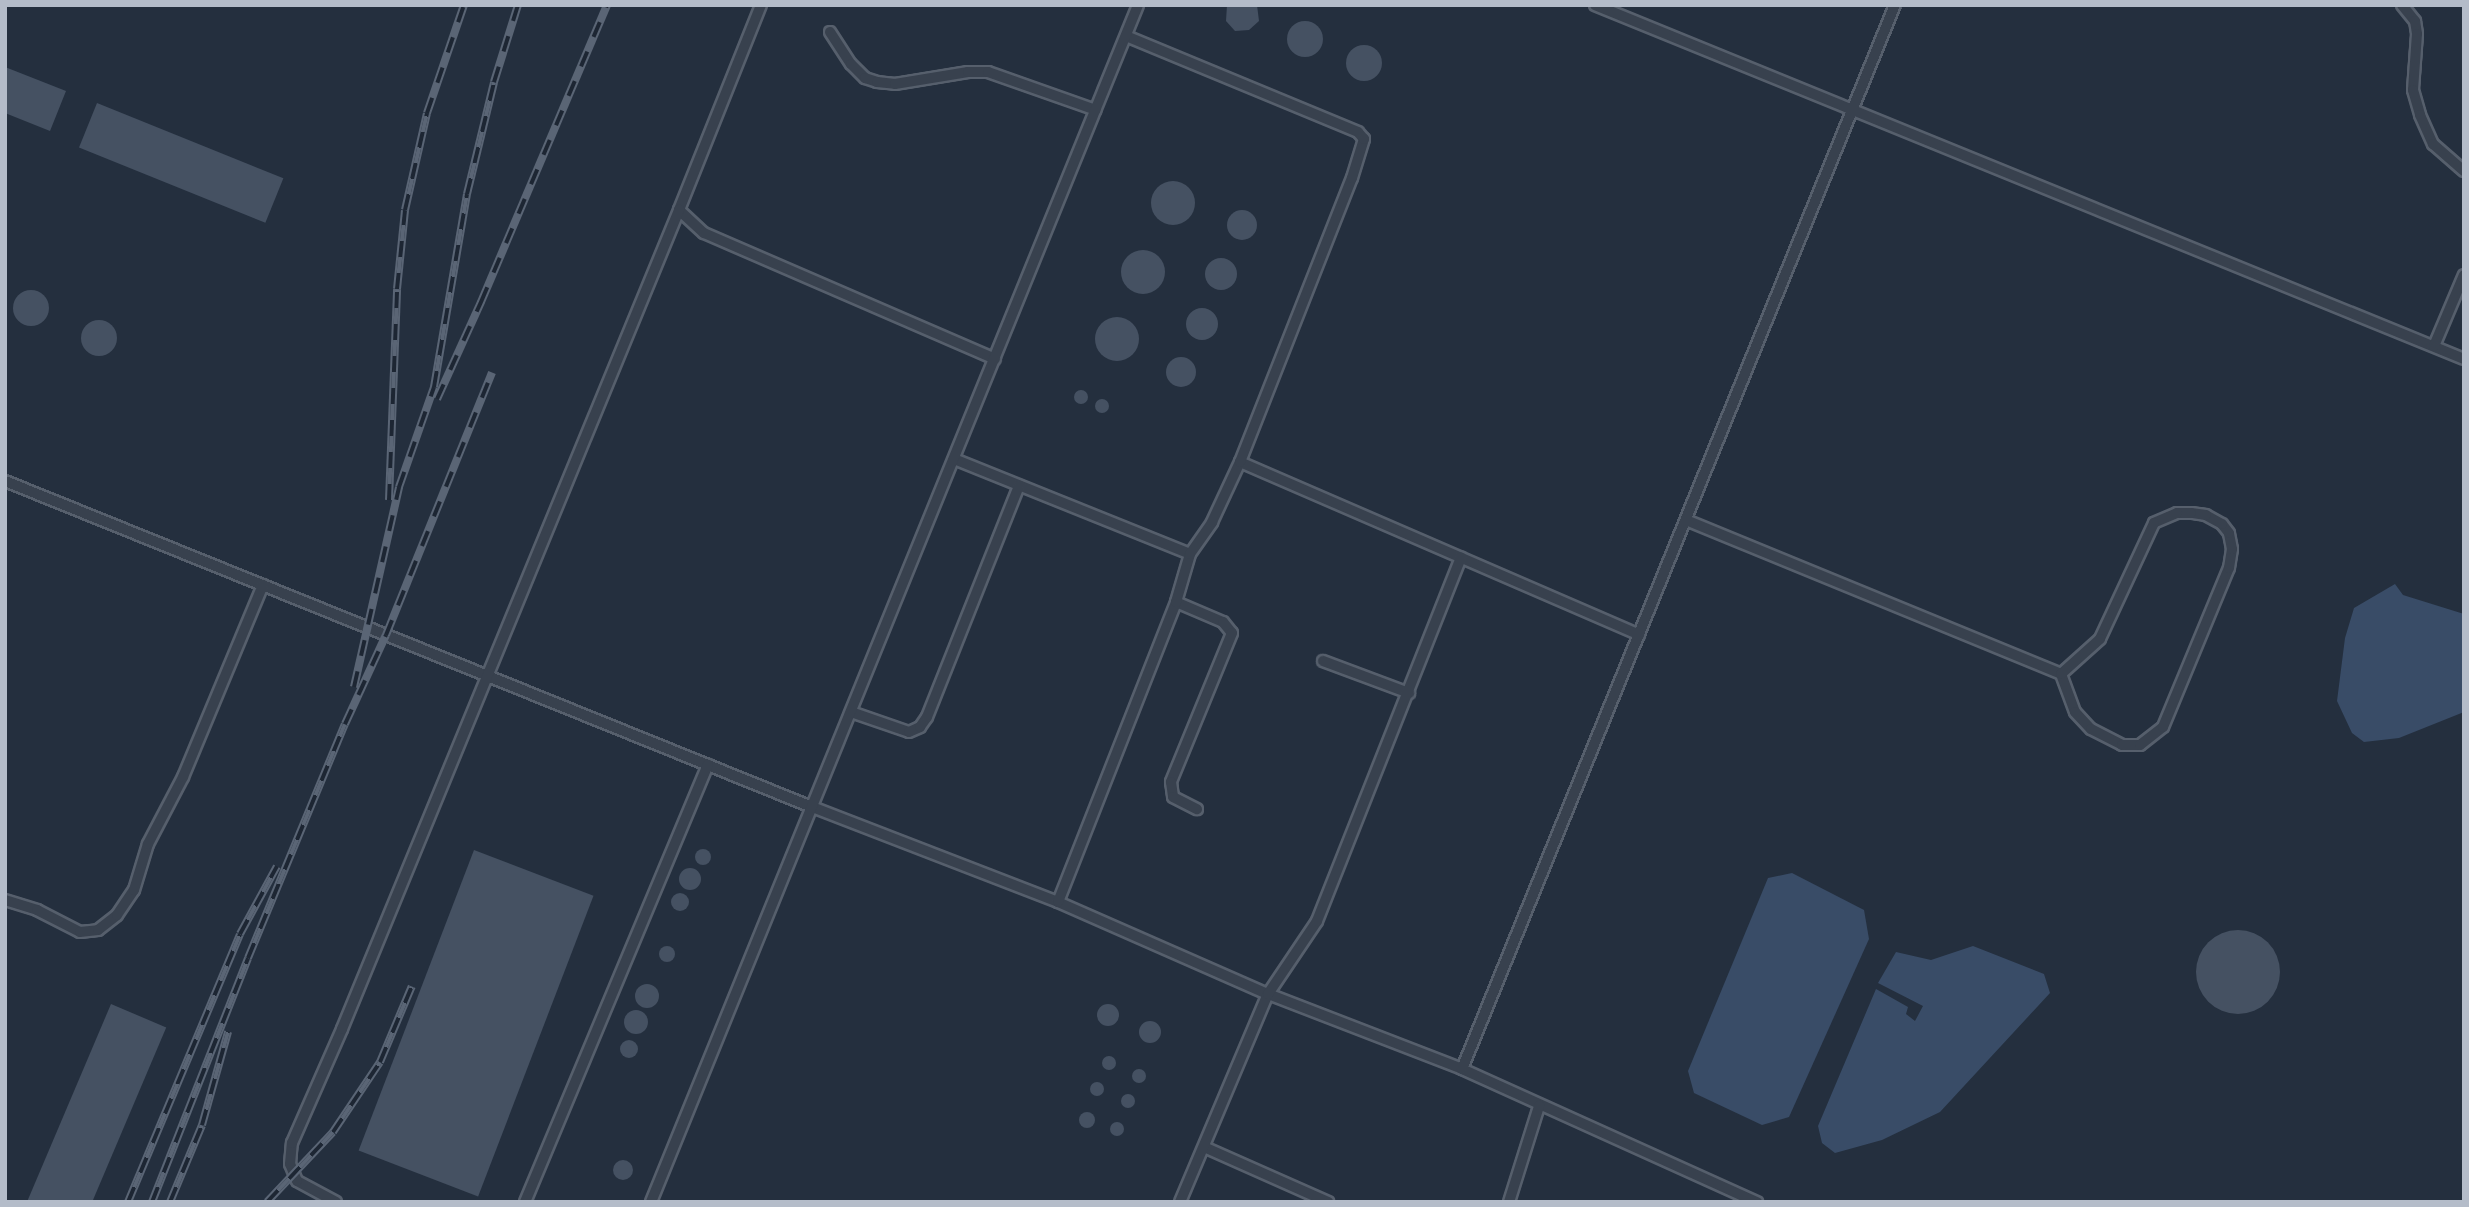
<!DOCTYPE html>
<html>
<head>
<meta charset="utf-8">
<style>
  body { margin:0 }
  #map { position:relative; width:2469px; height:1207px; overflow:hidden; background:#242f3e; font-family:Ubuntu,sans-serif }
  div>[style] { position:absolute }
  .water>* { inset:0; background:#394c67 }
  .building>* { inset:0; background:#455162; transform-origin:0 0 }
  .round { border-radius:50% }
  .roads { filter:drop-shadow(2px 0 #565f6c) drop-shadow(-2px 0 #565f6c) drop-shadow(0 2px #565f6c) drop-shadow(0 -2px #565f6c) }
  .service>* { height:10px; margin:-5px; padding:0 5px; transform-origin:5px; border-radius:5px; background:#38414e }
  .rail>* { height:8px; margin-top:-4px; transform-origin:0; background:repeating-linear-gradient(90deg,#1d2633 0 16px,#5a6575 0 32px); box-sizing:border-box; border-block:2px solid #5a6575 }
  span { translate:-50% -50%; white-space:nowrap; text-align:center; line-height:1.15; -webkit-text-stroke:5px #1d2633; paint-order:stroke }
  .frame { position:absolute; inset:0; border:7px solid #b4bcc9; pointer-events:none }
</style>
</head>
<body>
<div id="map">
  <div class="water">
    <div style="clip-path:polygon(2395px 584px,2403px 595px,2464px 614px,2464px 712px,2399px 738px,2364px 742px,2352px 733px,2337px 701px,2345px 638px,2354px 608px)"></div>
    <div style="clip-path:polygon(1792px 873px,1864px 910px,1869px 939px,1789px 1117px,1762px 1125px,1694px 1093px,1688px 1071px,1768px 878px)"></div>
    <div style="clip-path:polygon(1973px 946px,2044px 974px,2050px 993px,1940px 1112px,1882px 1140px,1835px 1153px,1822px 1143px,1818px 1126px,1876px 989px,1908px 1007px,1906px 1014px,1915px 1021px,1923px 1006px,1878px 983px,1896px 952px,1931px 960px)"></div>
  </div>
  <div class="building">
    <div style="clip-path:polygon(1227px 5px,1257px 5px,1259px 21px,1249px 30px,1235px 31px,1226px 21px)"></div>
    <div class="round" style="left:1287px;top:21px;width:36px;height:36px"></div>
    <div class="round" style="left:1346px;top:45px;width:36px;height:36px"></div>
    <div style="clip-path:polygon(5px 67px,66px 91px,50px 131px,5px 113px)"></div>
    <div style="left:97px;top:103px;width:201px;height:48px;rotate:22deg"></div>
    <div class="round" style="left:1151px;top:181px;width:44px;height:44px"></div>
    <div class="round" style="left:1227px;top:210px;width:30px;height:30px"></div>
    <div class="round" style="left:1121px;top:250px;width:44px;height:44px"></div>
    <div class="round" style="left:1205px;top:258px;width:32px;height:32px"></div>
    <div class="round" style="left:13px;top:290px;width:36px;height:36px"></div>
    <div class="round" style="left:1186px;top:308px;width:32px;height:32px"></div>
    <div class="round" style="left:1095px;top:317px;width:44px;height:44px"></div>
    <div class="round" style="left:81px;top:320px;width:36px;height:36px"></div>
    <div class="round" style="left:1166px;top:357px;width:30px;height:30px"></div>
    <div class="round" style="left:1074px;top:390px;width:14px;height:14px"></div>
    <div class="round" style="left:1095px;top:399px;width:14px;height:14px"></div>
    <div class="round" style="left:695px;top:849px;width:16px;height:16px"></div>
    <div style="left:474px;top:850px;width:128px;height:322px;rotate:21deg"></div>
    <div class="round" style="left:679px;top:868px;width:22px;height:22px"></div>
    <div class="round" style="left:671px;top:893px;width:18px;height:18px"></div>
    <div class="round" style="left:2196px;top:930px;width:84px;height:84px"></div>
    <div class="round" style="left:659px;top:946px;width:16px;height:16px"></div>
    <div class="round" style="left:635px;top:984px;width:24px;height:24px"></div>
    <div style="left:111px;top:1004px;width:60px;height:214px;rotate:23deg"></div>
    <div class="round" style="left:1097px;top:1004px;width:22px;height:22px"></div>
    <div class="round" style="left:624px;top:1010px;width:24px;height:24px"></div>
    <div class="round" style="left:1139px;top:1021px;width:22px;height:22px"></div>
    <div class="round" style="left:620px;top:1040px;width:18px;height:18px"></div>
    <div class="round" style="left:1102px;top:1056px;width:14px;height:14px"></div>
    <div class="round" style="left:1132px;top:1069px;width:14px;height:14px"></div>
    <div class="round" style="left:1090px;top:1082px;width:14px;height:14px"></div>
    <div class="round" style="left:1121px;top:1094px;width:14px;height:14px"></div>
    <div class="round" style="left:1079px;top:1112px;width:16px;height:16px"></div>
    <div class="round" style="left:1110px;top:1122px;width:14px;height:14px"></div>
    <div class="round" style="left:613px;top:1160px;width:20px;height:20px"></div>
  </div>
  <div class="roads">
    <div class="service">
      <div style="left:761px;top:5px;width:221px;rotate:111.8deg"></div>
      <div style="left:679px;top:210px;width:34px;rotate:43deg"></div>
      <div style="left:704px;top:233px;width:317px;rotate:23.4deg"></div>
      <div style="left:1595px;top:5px;width:938px;rotate:22.16deg"></div>
      <div style="left:2402px;top:5px;width:21px;rotate:51deg"></div>
      <div style="left:2415px;top:21px;width:13px;rotate:81deg"></div>
      <div style="left:2417px;top:34px;width:56px;rotate:94.1deg"></div>
      <div style="left:2413px;top:90px;width:26px;rotate:74deg"></div>
      <div style="left:2420px;top:115px;width:32px;rotate:66deg"></div>
      <div style="left:2433px;top:144px;width:41px;rotate:41.1deg"></div>
      <div style="left:830px;top:32px;width:38px;rotate:57deg"></div>
      <div style="left:851px;top:64px;width:20px;rotate:45deg"></div>
      <div style="left:865px;top:78px;width:13px;rotate:18deg"></div>
      <div style="left:877px;top:82px;width:18px;rotate:6deg"></div>
      <div style="left:895px;top:84px;width:74px;rotate:-9.3deg"></div>
      <div style="left:968px;top:72px;width:20px"></div>
      <div style="left:988px;top:72px;width:114px;rotate:19.4deg"></div>
      <div style="left:2434px;top:346px;width:77px;rotate:-67.1deg"></div>
      <div style="left:954px;top:459px;width:254px;rotate:21.9deg"></div>
      <div style="left:1240px;top:462px;width:435px;rotate:23.4deg"></div>
      <div style="left:5px;top:481px;width:870px;rotate:22deg"></div>
      <div style="left:812px;top:807px;width:264px;rotate:21.1deg"></div>
      <div style="left:1058px;top:902px;width:229px;rotate:23.7deg"></div>
      <div style="left:1268px;top:994px;width:208px;rotate:21.1deg"></div>
      <div style="left:1462px;top:1069px;width:324px;rotate:24.3deg"></div>
      <div style="left:1686px;top:520px;width:405px;rotate:22.3deg"></div>
      <div style="left:2061px;top:674px;width:40px;rotate:69.8deg"></div>
      <div style="left:2075px;top:712px;width:23px;rotate:47deg"></div>
      <div style="left:2091px;top:729px;width:35px;rotate:27deg"></div>
      <div style="left:2122px;top:745px;width:18px"></div>
      <div style="left:2140px;top:745px;width:29px;rotate:-38deg"></div>
      <div style="left:2163px;top:727px;width:172px;rotate:-67.5deg"></div>
      <div style="left:2229px;top:568px;width:19px;rotate:-81deg"></div>
      <div style="left:2232px;top:549px;width:16px;rotate:-101deg"></div>
      <div style="left:2229px;top:533px;width:11px;rotate:-128deg"></div>
      <div style="left:2222px;top:524px;width:18px;rotate:-151deg"></div>
      <div style="left:2206px;top:515px;width:15px;rotate:-172deg"></div>
      <div style="left:2191px;top:513px;width:14px;rotate:180deg"></div>
      <div style="left:2177px;top:513px;width:25px;rotate:157deg"></div>
      <div style="left:2154px;top:523px;width:128px;rotate:115deg"></div>
      <div style="left:2100px;top:639px;width:52px;rotate:138.1deg"></div>
      <div style="left:1176px;top:602px;width:51px;rotate:23.1deg"></div>
      <div style="left:1223px;top:622px;width:14px;rotate:51deg"></div>
      <div style="left:1232px;top:633px;width:161px;rotate:112.3deg"></div>
      <div style="left:1171px;top:782px;width:15px;rotate:82deg"></div>
      <div style="left:1173px;top:797px;width:27px;rotate:27deg"></div>
      <div style="left:1323px;top:661px;width:92px;rotate:20.4deg"></div>
      <div style="left:851px;top:712px;width:61px;rotate:19deg"></div>
      <div style="left:909px;top:732px;width:12px;rotate:-24deg"></div>
      <div style="left:920px;top:727px;width:12px;rotate:-55deg"></div>
      <div style="left:927px;top:717px;width:249px;rotate:-68.3deg"></div>
      <div style="left:5px;top:900px;width:34px;rotate:17deg"></div>
      <div style="left:37px;top:910px;width:48px;rotate:27.1deg"></div>
      <div style="left:80px;top:932px;width:18px;rotate:-6deg"></div>
      <div style="left:98px;top:930px;width:24px;rotate:-38deg"></div>
      <div style="left:117px;top:915px;width:30px;rotate:-56deg"></div>
      <div style="left:134px;top:890px;width:48px;rotate:-73.1deg"></div>
      <div style="left:148px;top:844px;width:76px;rotate:-62.4deg"></div>
      <div style="left:183px;top:777px;width:208px;rotate:-67.4deg"></div>
      <div style="left:1058px;top:902px;width:322px;rotate:-68.5deg"></div>
      <div style="left:1176px;top:602px;width:50px;rotate:-73.7deg"></div>
      <div style="left:1190px;top:554px;width:39px;rotate:-55deg"></div>
      <div style="left:1212px;top:522px;width:66px;rotate:-65deg"></div>
      <div style="left:1240px;top:462px;width:305px;rotate:-68.5deg"></div>
      <div style="left:1352px;top:178px;width:41px;rotate:-72.9deg"></div>
      <div style="left:1364px;top:139px;width:9px;rotate:-131deg"></div>
      <div style="left:1358px;top:132px;width:251px;rotate:-157.5deg"></div>
      <div style="left:1462px;top:1069px;width:1149px;rotate:-67.86deg"></div>
      <div style="left:1204px;top:1147px;width:136px;rotate:23.9deg"></div>
      <div style="left:336px;top:1202px;width:44px;rotate:-151.7deg"></div>
      <div style="left:297px;top:1181px;width:18px;rotate:-112deg"></div>
      <div style="left:290px;top:1164px;width:21px;rotate:-85deg"></div>
      <div style="left:292px;top:1143px;width:124px;rotate:-66.3deg"></div>
      <div style="left:342px;top:1029px;width:886px;rotate:-67.63deg"></div>
      <div style="left:525px;top:1202px;width:474px;rotate:-67.3deg"></div>
      <div style="left:651px;top:1202px;width:1292px;rotate:-67.86deg"></div>
      <div style="left:1180px;top:1202px;width:226px;rotate:-67.1deg"></div>
      <div style="left:1268px;top:994px;width:88px;rotate:-56.1deg"></div>
      <div style="left:1317px;top:921px;width:391px;rotate:-68.4deg"></div>
      <div style="left:1509px;top:1202px;width:101px;rotate:-72.6deg"></div>
    </div>
  </div>
  <div class="rail">
    <div style="left:437px;top:399px;width:107px;rotate:-65.6deg"></div>
    <div style="left:481px;top:302px;width:323px;rotate:-67deg"></div>
    <div style="left:389px;top:500px;width:211px;rotate:-87.8deg"></div>
    <div style="left:397px;top:289px;width:79px;rotate:-84.2deg"></div>
    <div style="left:405px;top:210px;width:99px;rotate:-77.2deg"></div>
    <div style="left:427px;top:113px;width:114px;rotate:-71.1deg"></div>
    <div style="left:354px;top:687px;width:205px;rotate:-77.3deg"></div>
    <div style="left:399px;top:487px;width:106px;rotate:-70.7deg"></div>
    <div style="left:434px;top:387px;width:196px;rotate:-80.3deg"></div>
    <div style="left:467px;top:194px;width:115px;rotate:-76.4deg"></div>
    <div style="left:494px;top:82px;width:81px;rotate:-72.7deg"></div>
    <div style="left:128px;top:1202px;width:290px;rotate:-67.3deg"></div>
    <div style="left:240px;top:934px;width:77px;rotate:-61.4deg"></div>
    <div style="left:152px;top:1202px;width:262px;rotate:-68.5deg"></div>
    <div style="left:248px;top:958px;width:253px;rotate:-67.5deg"></div>
    <div style="left:345px;top:724px;width:98px;rotate:-65.3deg"></div>
    <div style="left:386px;top:635px;width:283px;rotate:-68deg"></div>
    <div style="left:170px;top:1202px;width:83px;rotate:-67.4deg"></div>
    <div style="left:202px;top:1125px;width:97px;rotate:-74.4deg"></div>
    <div style="left:267px;top:1202px;width:96px;rotate:-46.7deg"></div>
    <div style="left:333px;top:1132px;width:84px;rotate:-56.1deg"></div>
    <div style="left:380px;top:1062px;width:82px;rotate:-67.2deg"></div>
  </div>
  <div class="frame"></div>
</div>
</body>
</html>
